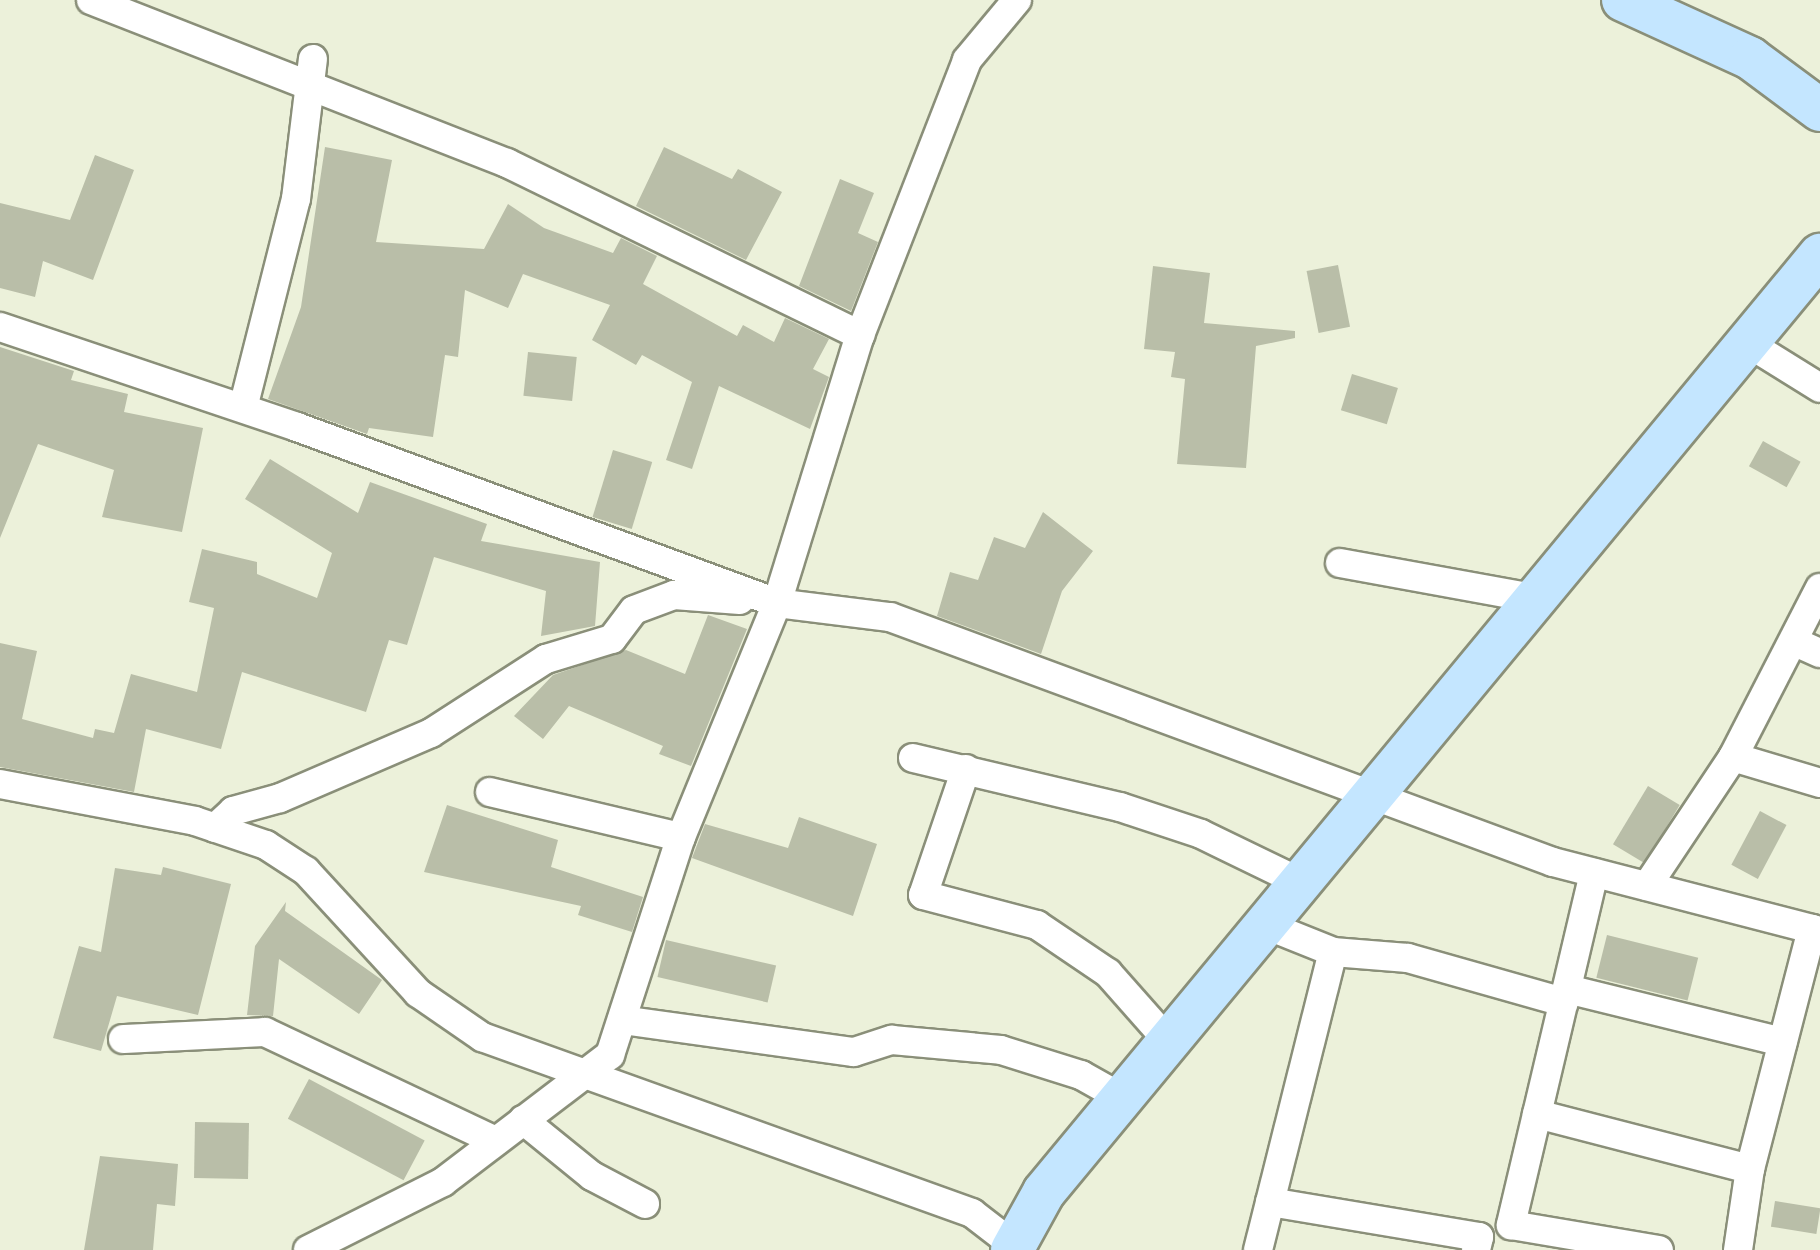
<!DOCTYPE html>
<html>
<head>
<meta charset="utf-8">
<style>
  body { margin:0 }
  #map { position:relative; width:1820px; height:1250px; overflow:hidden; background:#ecf1da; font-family:"DejaVu Sans",sans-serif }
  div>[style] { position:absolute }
  .building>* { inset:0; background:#b9bea8; transform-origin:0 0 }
  .roads { filter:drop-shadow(2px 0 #8a8f79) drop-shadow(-2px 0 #8a8f79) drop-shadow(0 2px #8a8f79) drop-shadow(0 -2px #8a8f79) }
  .street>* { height:28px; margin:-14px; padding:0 14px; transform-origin:14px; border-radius:14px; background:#fff }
  .primary>* { height:42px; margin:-21px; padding:0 21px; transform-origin:21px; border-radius:21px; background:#c4e6ff }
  span { translate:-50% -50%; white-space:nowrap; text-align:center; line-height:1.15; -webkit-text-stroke:9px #f9fee7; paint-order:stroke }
</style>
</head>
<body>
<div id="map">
  <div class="building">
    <div style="clip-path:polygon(325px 147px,392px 160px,376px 242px,484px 249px,508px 204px,544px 228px,613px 253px,621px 238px,657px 256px,643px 284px,737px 336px,743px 325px,774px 342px,785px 318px,829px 339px,813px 369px,829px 377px,810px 429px,719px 386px,692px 469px,666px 460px,692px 382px,642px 355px,636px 365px,592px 340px,610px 305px,523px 274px,508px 308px,465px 290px,458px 357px,445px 355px,433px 437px,369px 428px,367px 434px,268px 399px,301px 307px)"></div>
    <div style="clip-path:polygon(664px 147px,732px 179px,738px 169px,782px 192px,746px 260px,636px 206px)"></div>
    <div style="clip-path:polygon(95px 155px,134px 170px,93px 280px,43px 261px,35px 297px,0 288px,0 203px,70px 220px)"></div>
    <div style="clip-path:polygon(840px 179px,874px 193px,858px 233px,878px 242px,851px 311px,799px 286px)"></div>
    <div style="left:1338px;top:265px;width:63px;height:32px;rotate:79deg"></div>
    <div style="clip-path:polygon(1153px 266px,1210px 273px,1204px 323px,1295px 331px,1295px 338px,1256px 346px,1246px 468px,1177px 464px,1185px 379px,1171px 377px,1175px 352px,1144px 349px)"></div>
    <div style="clip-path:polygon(0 347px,74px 371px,71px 380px,128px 394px,124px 412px,203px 428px,182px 532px,102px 517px,114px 470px,38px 444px,0 538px)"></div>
    <div style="left:528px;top:352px;width:49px;height:44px;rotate:6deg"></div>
    <div style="left:1352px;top:374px;width:48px;height:38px;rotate:17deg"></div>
    <div style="left:1763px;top:441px;width:43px;height:29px;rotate:29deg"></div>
    <div style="left:613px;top:450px;width:41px;height:70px;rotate:17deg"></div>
    <div style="clip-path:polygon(270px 459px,358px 513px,370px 482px,487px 524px,481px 541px,600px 562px,595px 626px,541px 636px,546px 591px,434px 557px,407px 645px,389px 640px,366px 712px,242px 672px,221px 749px,146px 729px,134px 792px,0 767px,0 643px,37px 651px,22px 719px,93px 738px,95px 729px,114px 733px,131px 674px,197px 692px,214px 608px,189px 602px,202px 549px,257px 562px,257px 574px,317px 598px,332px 553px,245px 499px)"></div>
    <div style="clip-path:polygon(1043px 512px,1093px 551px,1062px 591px,1041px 654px,937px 616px,950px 572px,978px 580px,994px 537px,1025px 548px)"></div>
    <div style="clip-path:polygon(708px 615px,747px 629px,691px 766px,659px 754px,663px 746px,569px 706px,543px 739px,514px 716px,553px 675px,626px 650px,685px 674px)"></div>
    <div style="left:1648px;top:786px;width:37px;height:68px;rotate:31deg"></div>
    <div style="clip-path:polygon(447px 805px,558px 840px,551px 867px,643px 897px,632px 932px,578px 915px,581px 906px,424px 872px)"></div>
    <div style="left:1760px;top:811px;width:30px;height:61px;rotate:28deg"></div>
    <div style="clip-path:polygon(799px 817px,877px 844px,853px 916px,692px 858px,705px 824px,788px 848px)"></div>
    <div style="clip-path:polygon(163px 867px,231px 884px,198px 1015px,117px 996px,101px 1051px,53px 1038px,79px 946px,101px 952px,115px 868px,161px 875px)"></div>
    <div style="clip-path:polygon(286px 902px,285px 911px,382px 980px,359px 1014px,279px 959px,273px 1016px,247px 1015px,255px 946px)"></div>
    <div style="left:1607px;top:935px;width:94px;height:44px;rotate:14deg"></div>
    <div style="left:666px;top:940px;width:113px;height:38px;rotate:13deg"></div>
    <div style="left:309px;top:1079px;width:131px;height:45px;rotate:28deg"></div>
    <div style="left:195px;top:1122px;width:54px;height:56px;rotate:1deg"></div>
    <div style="clip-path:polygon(100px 1156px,178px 1164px,175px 1206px,157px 1204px,153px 1250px,84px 1250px)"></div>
    <div style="left:1775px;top:1201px;width:46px;height:26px;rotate:9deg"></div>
  </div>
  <div class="roads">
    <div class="street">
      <div style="left:91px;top:0;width:447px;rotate:21.4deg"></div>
      <div style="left:507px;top:163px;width:393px;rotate:26deg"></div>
      <div style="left:0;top:327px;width:313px;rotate:18.6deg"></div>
      <div style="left:297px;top:427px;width:511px;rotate:20.14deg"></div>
      <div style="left:777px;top:603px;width:114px;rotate:7.1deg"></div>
      <div style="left:890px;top:617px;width:707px;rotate:20.28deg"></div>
      <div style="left:1553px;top:862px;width:276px;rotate:14.5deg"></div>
      <div style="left:1751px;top:345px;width:81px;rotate:31.9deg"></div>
      <div style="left:243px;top:408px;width:216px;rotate:-75.8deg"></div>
      <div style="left:296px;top:199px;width:141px;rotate:-83.1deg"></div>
      <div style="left:1340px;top:563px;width:202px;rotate:10.3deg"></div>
      <div style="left:1795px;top:642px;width:27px;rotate:24deg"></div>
      <div style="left:1733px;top:757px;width:91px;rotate:16.6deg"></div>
      <div style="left:913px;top:758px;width:213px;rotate:13.3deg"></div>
      <div style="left:1120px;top:807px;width:85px;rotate:18.4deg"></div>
      <div style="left:1201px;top:834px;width:112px;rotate:25.9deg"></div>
      <div style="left:966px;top:769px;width:133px;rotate:108.8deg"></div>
      <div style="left:923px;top:895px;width:118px;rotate:14.7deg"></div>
      <div style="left:1037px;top:925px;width:86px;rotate:34.1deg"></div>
      <div style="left:1108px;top:973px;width:92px;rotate:48.5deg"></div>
      <div style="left:0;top:784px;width:198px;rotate:10.7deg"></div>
      <div style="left:195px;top:821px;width:75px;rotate:18.7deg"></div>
      <div style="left:266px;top:845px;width:48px;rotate:33deg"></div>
      <div style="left:306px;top:871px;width:166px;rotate:47.4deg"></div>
      <div style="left:418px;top:993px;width:78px;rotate:34.5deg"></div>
      <div style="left:482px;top:1037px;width:521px;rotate:19.76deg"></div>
      <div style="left:972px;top:1213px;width:61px;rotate:37.6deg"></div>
      <div style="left:490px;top:792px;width:196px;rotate:13.3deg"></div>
      <div style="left:215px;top:828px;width:25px;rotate:-43deg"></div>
      <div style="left:233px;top:811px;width:49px;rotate:-15.5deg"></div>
      <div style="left:280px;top:798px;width:164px;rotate:-23.3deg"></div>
      <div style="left:431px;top:733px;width:137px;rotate:-32.8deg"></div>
      <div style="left:546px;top:659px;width:69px;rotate:-16.9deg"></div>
      <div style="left:612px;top:639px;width:36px;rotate:-53deg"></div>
      <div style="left:634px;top:610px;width:43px;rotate:-20.6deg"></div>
      <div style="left:674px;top:595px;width:66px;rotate:4.3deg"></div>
      <div style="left:1594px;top:873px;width:362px;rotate:103.3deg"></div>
      <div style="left:1511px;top:1225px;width:150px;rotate:9.6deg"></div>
      <div style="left:1647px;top:886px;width:155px;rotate:-56.3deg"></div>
      <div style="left:1733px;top:757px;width:190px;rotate:-62.8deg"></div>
      <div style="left:1266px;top:925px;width:72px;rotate:21.9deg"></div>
      <div style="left:1333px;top:952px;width:75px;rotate:4.6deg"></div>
      <div style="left:1408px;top:958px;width:162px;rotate:15.8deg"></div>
      <div style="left:1567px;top:989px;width:222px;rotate:13.8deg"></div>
      <div style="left:622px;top:1020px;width:234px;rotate:7.9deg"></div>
      <div style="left:854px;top:1052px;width:40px;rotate:-18deg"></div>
      <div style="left:892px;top:1040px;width:109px;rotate:5.2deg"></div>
      <div style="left:1001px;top:1050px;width:84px;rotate:17.4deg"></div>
      <div style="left:1081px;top:1075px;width:47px;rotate:29.3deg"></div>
      <div style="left:123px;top:1039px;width:142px;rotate:-2.8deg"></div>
      <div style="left:265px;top:1032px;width:255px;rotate:25.3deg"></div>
      <div style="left:1537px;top:1114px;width:220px;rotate:14.5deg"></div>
      <div style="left:523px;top:1120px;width:89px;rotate:39.1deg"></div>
      <div style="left:592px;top:1176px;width:60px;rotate:27.8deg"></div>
      <div style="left:1270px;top:1202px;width:212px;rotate:9.5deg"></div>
      <div style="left:1479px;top:1237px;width:13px;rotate:103deg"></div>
      <div style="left:308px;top:1250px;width:151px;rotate:-26.7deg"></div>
      <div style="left:443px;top:1182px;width:210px;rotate:-37.3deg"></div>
      <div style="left:610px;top:1055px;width:229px;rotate:-72deg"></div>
      <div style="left:681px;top:837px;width:253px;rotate:-67.7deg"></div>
      <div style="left:777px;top:603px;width:281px;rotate:-72.8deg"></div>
      <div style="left:860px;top:335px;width:295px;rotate:-68.7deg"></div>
      <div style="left:967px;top:60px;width:78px;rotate:-50.2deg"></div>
      <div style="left:1258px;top:1250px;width:307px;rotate:-75.9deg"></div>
      <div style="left:1738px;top:1250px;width:82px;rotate:-81.6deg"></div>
      <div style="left:1750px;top:1169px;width:248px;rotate:-75.5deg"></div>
    </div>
    <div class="primary">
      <div style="left:1623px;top:0;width:140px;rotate:24.5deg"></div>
      <div style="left:1750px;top:58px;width:87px;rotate:36.6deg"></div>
      <div style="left:1012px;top:1250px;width:66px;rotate:-61.1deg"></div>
      <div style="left:1044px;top:1192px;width:1217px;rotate:-50.37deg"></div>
    </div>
  </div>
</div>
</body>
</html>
